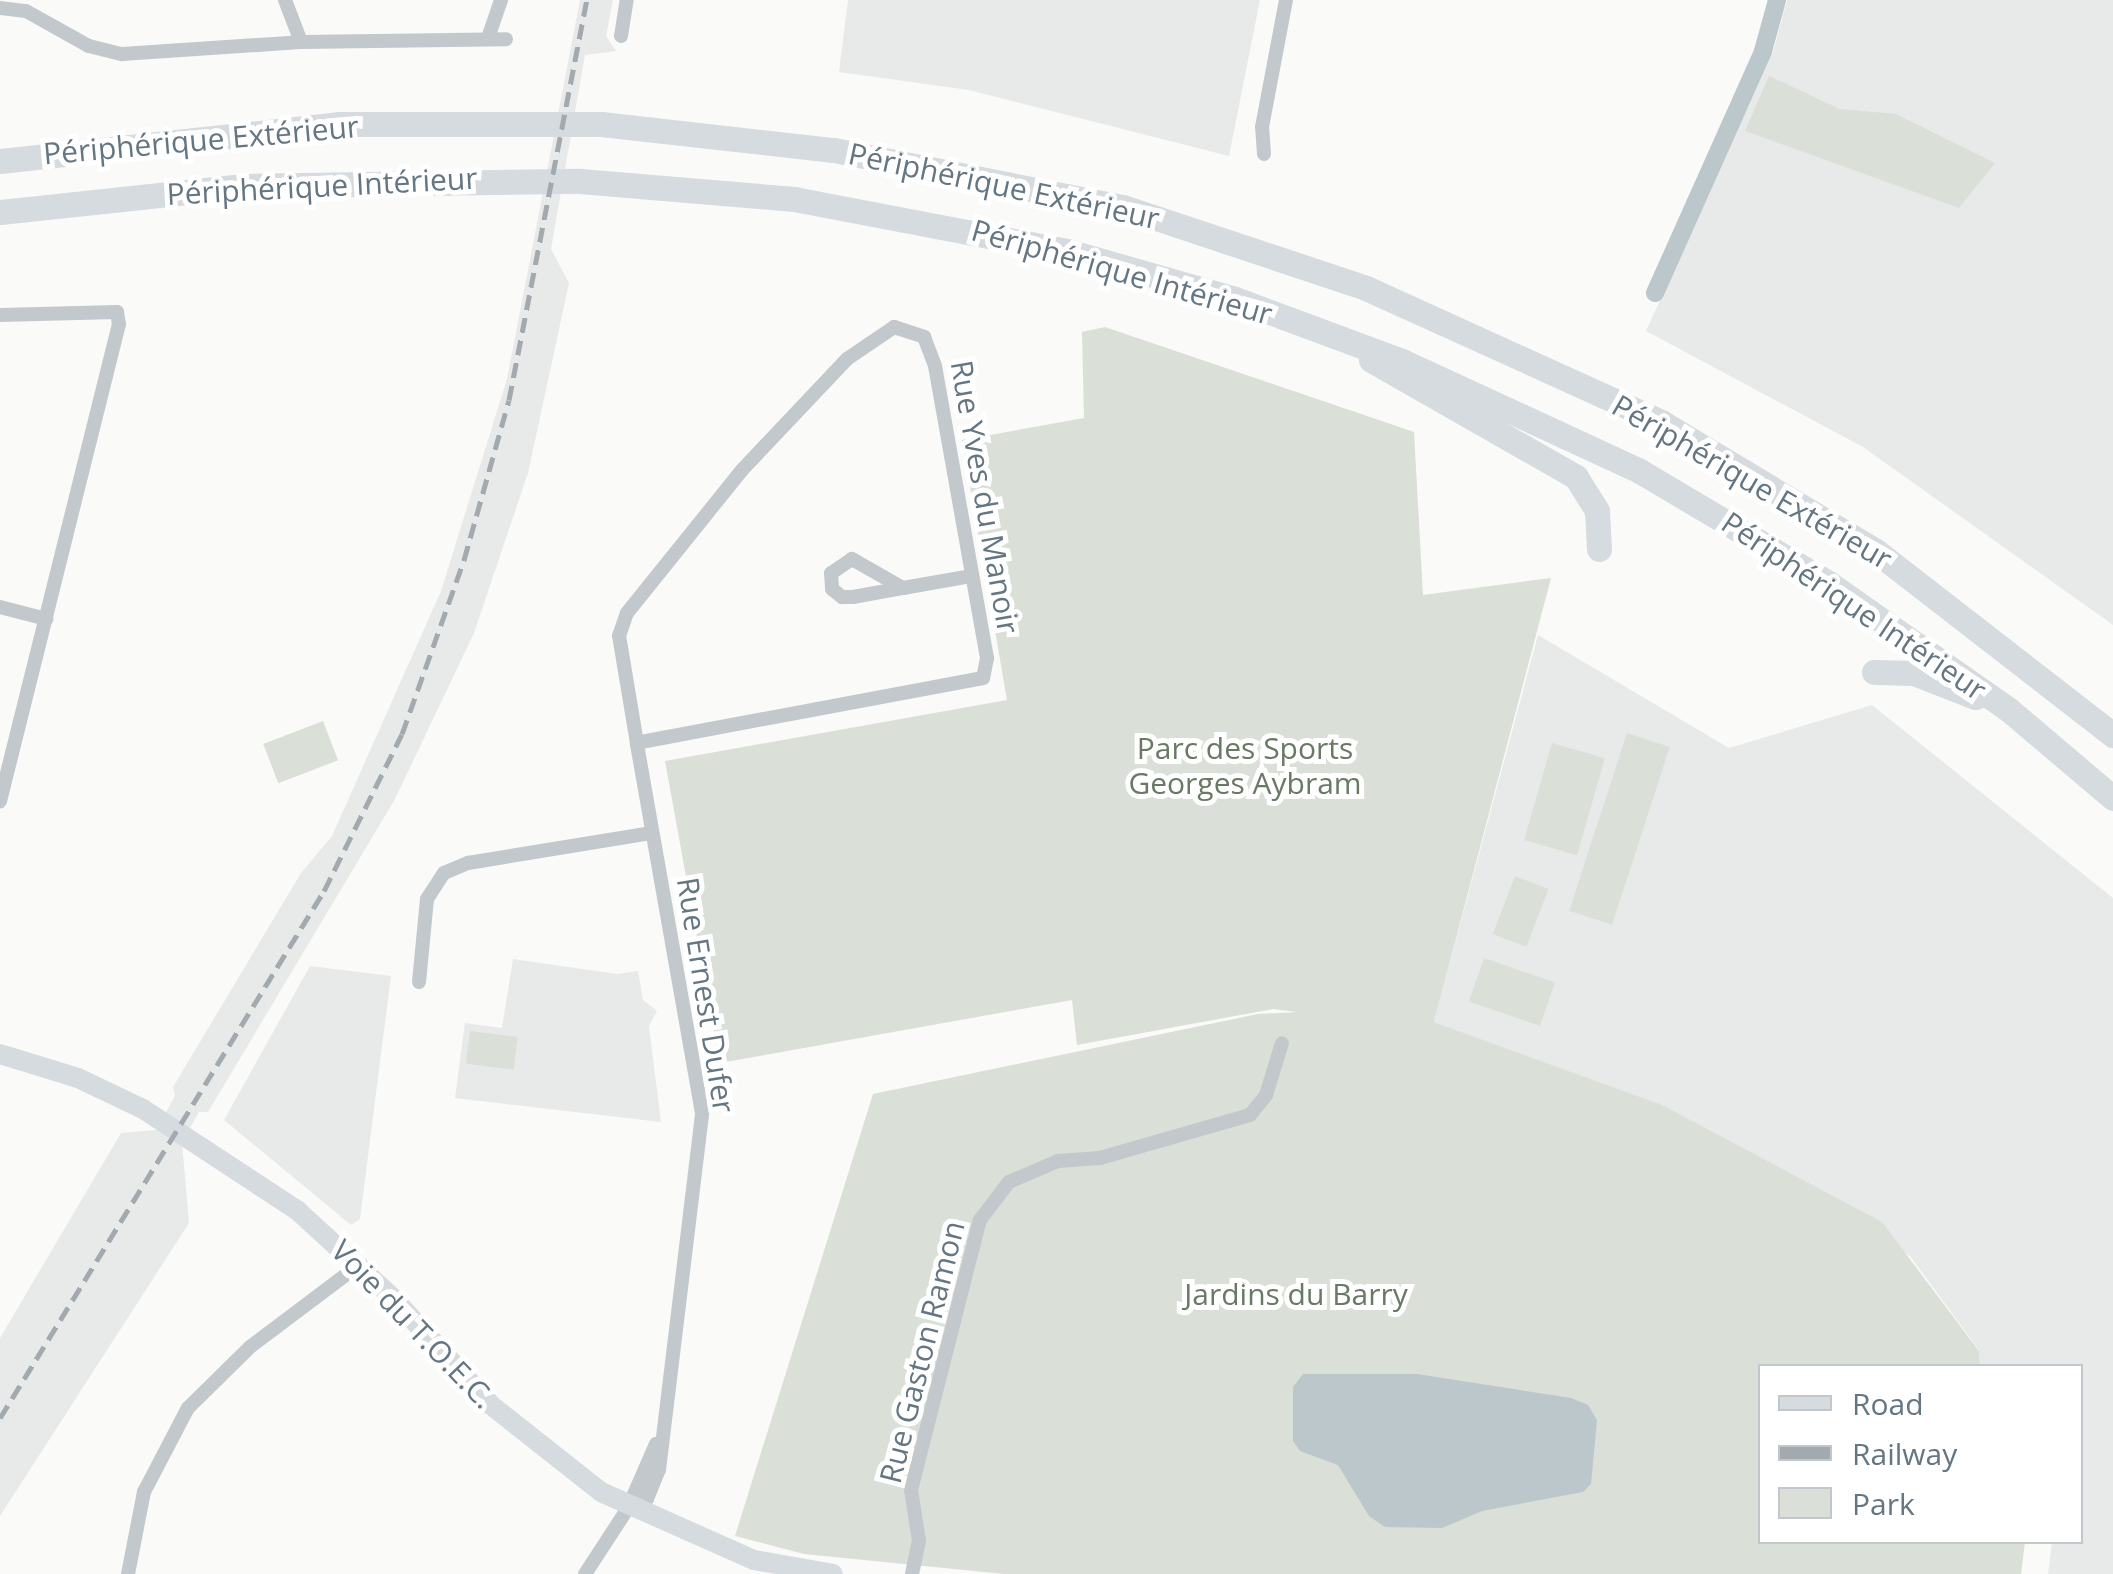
<!DOCTYPE html>
<html>
<head>
<meta charset="utf-8">
<style>
  body { margin:0 }
  #map { position:relative; width:2113px; height:1574px; overflow:hidden; background:#fafaf8; font-family:"Open Sans",sans-serif }
  div>[style] { position:absolute }
  .built>* { inset:0; background:#e8e9e9 }
  .green>* { inset:0; background:#dadfd7; transform-origin:0 0 }
  .water>* { inset:0; background:#bbc7cb }
  .canal>* { height:18px; margin:-9px; padding:0 9px; transform-origin:9px; border-radius:9px; background:#bbc7cb }
  .street>* { height:14px; margin:-7px; padding:0 7px; transform-origin:7px; border-radius:7px; background:#c3c8cc }
  .secondary>* { height:20px; margin:-10px; padding:0 10px; transform-origin:10px; border-radius:10px; background:#d6dbdf }
  .highway>* { height:25px; margin:-12.5px; padding:0 12.5px; transform-origin:12.5px; border-radius:12.5px; background:#d6dbdf }
  .rail>* { height:5px; margin-top:-2.5px; transform-origin:0; background:repeating-linear-gradient(90deg,#a2aab0 0 15px,transparent 0 23px) }
  span { translate:-50% -50%; white-space:nowrap; text-align:center; line-height:1.15; -webkit-text-stroke:10px #fff; paint-order:stroke }
  .street-label { font-size:30px; color:#657683 }
  .park-label { font-size:30px; color:#687a64 }
  .legend { position:absolute; left:1758px; top:1364px; width:325px; height:180px; box-sizing:border-box; background:#fff; border:2px solid #c1c8cd; margin:0; padding:12px 18px; list-style:none; font-size:30px; color:#657683 }
  .legend li { display:flex; align-items:center; gap:20px; height:50px }
  .legend b { width:50px; border:2px solid #c1c8cd }
</style>
</head>
<body>
<div id="map">
  <div class="built">
    <div style="clip-path:polygon(580px 0,613px 0,606px 36px,616px 51px,585px 55px,551px 249px,569px 283px,528px 473px,474px 633px,395px 799px,208px 1112px,199px 1112px,182px 1142px,189px 1223px,0 1516px,0 1338px,121px 1133px,156px 1130px,175px 1096px,173px 1087px,301px 873px,332px 836px,441px 591px,507px 379px)"></div>
    <div style="clip-path:polygon(848px 0,1260px 0,1229px 156px,969px 90px,839px 72px)"></div>
    <div style="clip-path:polygon(1787px 0,2113px 0,2113px 625px,1863px 447px,1646px 331px,1773px 52px)"></div>
    <div style="clip-path:polygon(1538px 635px,1729px 748px,1872px 705px,2113px 898px,2113px 1574px,2048px 1574px,2052px 1542px,2080px 1542px,2080px 1366px,1980px 1366px,1979px 1350px,1910px 1256px,1660px 1104px,1434px 1022px)"></div>
    <div style="clip-path:polygon(513px 959px,617px 974px,638px 971px,643px 1000px,657px 1011px,649px 1026px,661px 1122px,455px 1098px,465px 1023px,502px 1028px)"></div>
    <div style="clip-path:polygon(310px 966px,391px 976px,360px 1219px,351px 1225px,224px 1120px)"></div>
  </div>
  <div class="green">
    <div style="clip-path:polygon(1769px 76px,1840px 109px,1896px 114px,1995px 163px,1959px 208px,1745px 131px)"></div>
    <div style="clip-path:polygon(1105px 327px,1414px 432px,1423px 595px,1551px 578px,1434px 1022px,1660px 1104px,1882px 1222px,1979px 1351px,1980px 1366px,1760px 1366px,1760px 1542px,2025px 1542px,2021px 1574px,1004px 1574px,804px 1554px,735px 1536px,873px 1094px,1258px 1014px,1297px 1012px,1273px 1009px,1077px 1045px,1072px 1000px,720px 1063px,665px 761px,1007px 700px,962px 440px,1084px 418px,1082px 332px)"></div>
    <div style="left:323px;top:721px;width:42px;height:64px;rotate:69deg"></div>
    <div style="left:1627px;top:733px;width:45px;height:187px;rotate:18deg"></div>
    <div style="left:1552px;top:743px;width:55px;height:101px;rotate:16deg"></div>
    <div style="left:1515px;top:876px;width:36px;height:62px;rotate:21deg"></div>
    <div style="left:1484px;top:958px;width:75px;height:46px;rotate:19deg"></div>
    <div style="left:470px;top:1031px;width:48px;height:33px;rotate:7deg"></div>
  </div>
  <div class="water">
    <div style="clip-path:polygon(1303px 1374px,1417px 1374px,1571px 1398px,1588px 1405px,1597px 1420px,1591px 1484px,1583px 1492px,1482px 1511px,1442px 1528px,1385px 1527px,1369px 1516px,1338px 1465px,1300px 1451px,1293px 1441px,1293px 1387px)"></div>
  </div>
  <div class="canal">
    <div style="left:1655px;top:293px;width:265px;rotate:-65.9deg"></div>
    <div style="left:1763px;top:51px;width:53px;rotate:-74.6deg"></div>
  </div>
  <div class="street">
    <div style="left:285px;top:0;width:45px;rotate:69.1deg"></div>
    <div style="left:0;top:8px;width:26px;rotate:7deg"></div>
    <div style="left:26px;top:11px;width:72px;rotate:29.1deg"></div>
    <div style="left:89px;top:46px;width:34px;rotate:14deg"></div>
    <div style="left:122px;top:54px;width:179px;rotate:-3.8deg"></div>
    <div style="left:301px;top:42px;width:205px;rotate:-0.8deg"></div>
    <div style="left:489px;top:35px;width:37px;rotate:-71deg"></div>
    <div style="left:621px;top:36px;width:36px;rotate:-81deg"></div>
    <div style="left:1264px;top:154px;width:27px;rotate:-94deg"></div>
    <div style="left:1262px;top:127px;width:129px;rotate:-79.3deg"></div>
    <div style="left:0;top:315px;width:117px;rotate:-1.5deg"></div>
    <div style="left:117px;top:312px;width:12px;rotate:81deg"></div>
    <div style="left:119px;top:324px;width:492px;rotate:104deg"></div>
    <div style="left:894px;top:327px;width:32px;rotate:18deg"></div>
    <div style="left:924px;top:337px;width:31px;rotate:69deg"></div>
    <div style="left:935px;top:366px;width:297px;rotate:79.9deg"></div>
    <div style="left:987px;top:658px;width:20px;rotate:101deg"></div>
    <div style="left:983px;top:678px;width:352px;rotate:169.4deg"></div>
    <div style="left:637px;top:743px;width:109px;rotate:-99.5deg"></div>
    <div style="left:619px;top:636px;width:24px;rotate:-71deg"></div>
    <div style="left:627px;top:613px;width:184px;rotate:-51.2deg"></div>
    <div style="left:742px;top:470px;width:153px;rotate:-46.6deg"></div>
    <div style="left:847px;top:359px;width:57px;rotate:-34.2deg"></div>
    <div style="left:903px;top:588px;width:59px;rotate:-150.4deg"></div>
    <div style="left:852px;top:559px;width:25px;rotate:146deg"></div>
    <div style="left:831px;top:573px;width:16px;rotate:86deg"></div>
    <div style="left:832px;top:589px;width:13px;rotate:39deg"></div>
    <div style="left:842px;top:597px;width:11px"></div>
    <div style="left:853px;top:597px;width:51px;rotate:-10.2deg"></div>
    <div style="left:903px;top:588px;width:70px;rotate:-9.9deg"></div>
    <div style="left:0;top:607px;width:48px;rotate:14.6deg"></div>
    <div style="left:419px;top:982px;width:83px;rotate:-84.5deg"></div>
    <div style="left:427px;top:899px;width:31px;rotate:-57deg"></div>
    <div style="left:444px;top:873px;width:26px;rotate:-23deg"></div>
    <div style="left:468px;top:863px;width:185px;rotate:-9.3deg"></div>
    <div style="left:628px;top:1508px;width:21px;rotate:-25deg"></div>
    <div style="left:647px;top:1499px;width:31px;rotate:-68deg"></div>
    <div style="left:659px;top:1470px;width:360px;rotate:-83.1deg"></div>
    <div style="left:702px;top:1113px;width:376px;rotate:-100deg"></div>
    <div style="left:128px;top:1574px;width:84px;rotate:-79deg"></div>
    <div style="left:144px;top:1492px;width:95px;rotate:-62.4deg"></div>
    <div style="left:188px;top:1408px;width:87px;rotate:-44.5deg"></div>
    <div style="left:250px;top:1347px;width:136px;rotate:-37deg"></div>
    <div style="left:585px;top:1574px;width:79px;rotate:-56.9deg"></div>
    <div style="left:628px;top:1508px;width:70px;rotate:-66.4deg"></div>
    <div style="left:912px;top:1574px;width:34px;rotate:-78deg"></div>
    <div style="left:919px;top:1541px;width:52px;rotate:-98.9deg"></div>
    <div style="left:911px;top:1490px;width:279px;rotate:-75.7deg"></div>
    <div style="left:980px;top:1220px;width:48px;rotate:-52.7deg"></div>
    <div style="left:1009px;top:1182px;width:53px;rotate:-23.2deg"></div>
    <div style="left:1058px;top:1161px;width:42px;rotate:-4.1deg"></div>
    <div style="left:1100px;top:1158px;width:156px;rotate:-16deg"></div>
    <div style="left:1250px;top:1115px;width:26px;rotate:-51deg"></div>
    <div style="left:1266px;top:1095px;width:54px;rotate:-72.9deg"></div>
  </div>
  <div class="secondary">
    <div style="left:0;top:1054px;width:82px;rotate:17.1deg"></div>
    <div style="left:78px;top:1078px;width:72px;rotate:25.5deg"></div>
    <div style="left:143px;top:1109px;width:186px;rotate:33.3deg"></div>
    <div style="left:298px;top:1211px;width:130px;rotate:42.5deg"></div>
    <div style="left:394px;top:1299px;width:144px;rotate:47.5deg"></div>
    <div style="left:491px;top:1405px;width:140px;rotate:38.3deg"></div>
    <div style="left:601px;top:1492px;width:167px;rotate:24deg"></div>
    <div style="left:754px;top:1560px;width:80px;rotate:10deg"></div>
  </div>
  <div class="highway">
    <div style="left:0;top:161px;width:340px;rotate:-6.2deg"></div>
    <div style="left:338px;top:124px;width:263px"></div>
    <div style="left:601px;top:124px;width:234px;rotate:6.4deg"></div>
    <div style="left:834px;top:150px;width:295px;rotate:11.2deg"></div>
    <div style="left:1123px;top:207px;width:256px;rotate:18.4deg"></div>
    <div style="left:1366px;top:288px;width:324px;rotate:24.4deg"></div>
    <div style="left:1661px;top:422px;width:252px;rotate:31deg"></div>
    <div style="left:1877px;top:552px;width:299px;rotate:37.8deg"></div>
    <div style="left:0;top:212px;width:245px;rotate:-6.1deg"></div>
    <div style="left:244px;top:186px;width:336px;rotate:-0.9deg"></div>
    <div style="left:580px;top:181px;width:215px;rotate:4.8deg"></div>
    <div style="left:794px;top:199px;width:278px;rotate:10.8deg"></div>
    <div style="left:1067px;top:251px;width:175px;rotate:15.9deg"></div>
    <div style="left:1235px;top:299px;width:178px;rotate:20.4deg"></div>
    <div style="left:1402px;top:361px;width:260px;rotate:24.8deg"></div>
    <div style="left:1638px;top:470px;width:220px;rotate:30.7deg"></div>
    <div style="left:1827px;top:582px;width:221px;rotate:35.1deg"></div>
    <div style="left:2008px;top:709px;width:138px;rotate:40.3deg"></div>
    <div style="left:1371px;top:360px;width:236px;rotate:29.7deg"></div>
    <div style="left:1576px;top:477px;width:40px;rotate:58deg"></div>
    <div style="left:1597px;top:511px;width:38px;rotate:87deg"></div>
    <div style="left:1874px;top:672px;width:40px;rotate:1.4deg"></div>
    <div style="left:1914px;top:673px;width:66px;rotate:21.5deg"></div>
  </div>
  <div class="rail">
    <div style="left:0;top:1418px;width:619px;rotate:-58.42deg"></div>
    <div style="left:324px;top:891px;width:175px;rotate:-63.6deg"></div>
    <div style="left:402px;top:734px;width:185px;rotate:-70.4deg"></div>
    <div style="left:464px;top:560px;width:166px;rotate:-74.3deg"></div>
    <div style="left:509px;top:400px;width:408px;rotate:-79deg"></div>
  </div>
  <div class="street-label">
    <span style="left:201px;top:140px;rotate:-5deg">Périphérique Extérieur</span>
    <span style="left:322px;top:186px;rotate:-3deg">Périphérique Intérieur</span>
    <span style="left:1004px;top:186px;rotate:12deg">Périphérique Extérieur</span>
    <span style="left:1122px;top:272px;rotate:16deg">Périphérique Intérieur</span>
    <span style="left:1752px;top:482px;rotate:30deg">Périphérique Extérieur</span>
    <span style="left:985px;top:497px;rotate:80deg">Rue Yves du Manoir</span>
    <span style="left:1854px;top:606px;rotate:34deg">Périphérique Intérieur</span>
    <span style="left:706px;top:995px;rotate:81deg">Rue Ernest Dufer</span>
    <span style="left:413px;top:1324px;rotate:46deg">Voie du T.O.E.C.</span>
    <span style="left:922px;top:1352px;rotate:-76deg">Rue Gaston Ramon</span>
  </div>
  <div class="park-label">
    <span style="left:1245px;top:765px">Parc des Sports<br>Georges Aybram</span>
    <span style="left:1296px;top:1294px">Jardins du Barry</span>
  </div>
  <ul class="legend">
  <li><b style="height:12px;background:#d6dbdf"></b>Road</li>
  <li><b style="height:12px;background:#a2aab0"></b>Railway</li>
  <li><b style="height:28px;background:#dadfd7"></b>Park</li>
  </ul>
</div>
</body>
</html>
